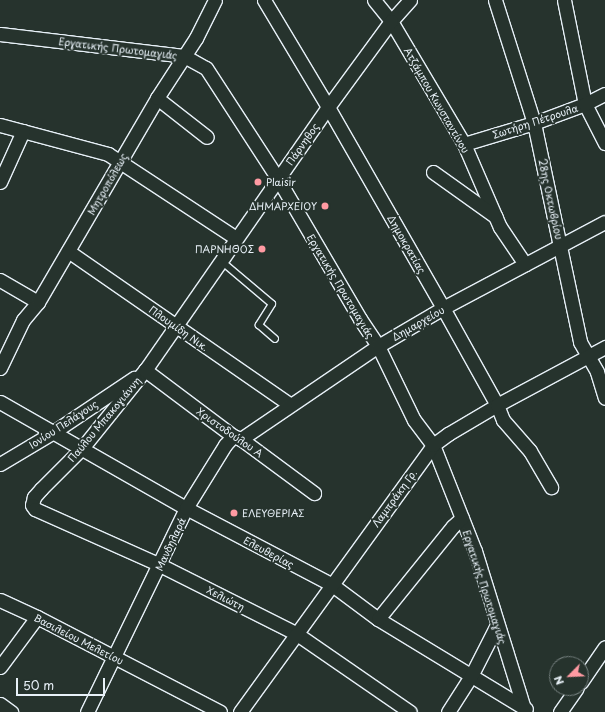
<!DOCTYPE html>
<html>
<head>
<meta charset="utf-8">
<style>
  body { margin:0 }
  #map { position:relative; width:605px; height:712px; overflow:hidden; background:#26332d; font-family:"Playpen Sans",sans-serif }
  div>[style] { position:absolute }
  .roads { filter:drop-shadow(1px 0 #e8f1f8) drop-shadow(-1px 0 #e8f1f8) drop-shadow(0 1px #e8f1f8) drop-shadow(0 -1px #e8f1f8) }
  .service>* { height:6px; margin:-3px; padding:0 3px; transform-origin:3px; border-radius:3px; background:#26332d }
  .minor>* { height:13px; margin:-6.5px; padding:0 6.5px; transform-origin:6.5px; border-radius:6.5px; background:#26332d }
  .dots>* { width:11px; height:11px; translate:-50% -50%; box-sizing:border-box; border:2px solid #26332d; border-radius:50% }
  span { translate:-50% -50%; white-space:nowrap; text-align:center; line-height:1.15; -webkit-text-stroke:4px #26332d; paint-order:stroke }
  .street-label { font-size:10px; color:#e8f1f8 }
  .poi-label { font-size:10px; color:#e8f1f8 }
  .left { translate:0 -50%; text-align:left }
  .right { translate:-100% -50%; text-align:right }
  .north { position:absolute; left:549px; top:656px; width:40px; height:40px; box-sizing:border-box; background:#26332d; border:1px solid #747f7e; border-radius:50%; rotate:246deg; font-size:11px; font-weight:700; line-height:16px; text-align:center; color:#e8f1f8 }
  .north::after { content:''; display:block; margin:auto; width:14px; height:18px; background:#ff9aa2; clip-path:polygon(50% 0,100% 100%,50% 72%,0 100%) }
  .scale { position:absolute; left:16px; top:678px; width:89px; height:18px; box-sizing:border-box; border:2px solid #e8f1f8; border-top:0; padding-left:5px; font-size:12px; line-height:14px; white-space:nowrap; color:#e8f1f8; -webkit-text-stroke:3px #26332d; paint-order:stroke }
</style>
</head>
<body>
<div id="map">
  <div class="roads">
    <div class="service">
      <div style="left:220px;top:260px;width:68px;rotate:40.2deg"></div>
      <div style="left:272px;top:304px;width:25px;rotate:122deg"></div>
      <div style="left:259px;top:325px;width:21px;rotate:41deg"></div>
    </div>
    <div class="minor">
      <div style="left:264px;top:0;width:125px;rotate:59.1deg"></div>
      <div style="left:328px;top:107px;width:232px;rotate:60.2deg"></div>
      <div style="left:443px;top:308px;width:111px;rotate:60.9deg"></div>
      <div style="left:497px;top:405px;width:16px;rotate:68deg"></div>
      <div style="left:503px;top:420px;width:41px;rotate:48.9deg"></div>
      <div style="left:530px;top:451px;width:42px;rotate:59.7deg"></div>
      <div style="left:374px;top:0;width:27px;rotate:51deg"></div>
      <div style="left:391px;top:21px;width:143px;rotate:59.3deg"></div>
      <div style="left:464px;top:144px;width:90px;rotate:66.6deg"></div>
      <div style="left:500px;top:227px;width:45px;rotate:56deg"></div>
      <div style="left:410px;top:0;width:28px;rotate:132deg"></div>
      <div style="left:391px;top:21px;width:107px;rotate:126.2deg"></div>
      <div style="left:328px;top:107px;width:320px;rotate:124.8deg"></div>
      <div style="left:145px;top:370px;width:100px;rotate:128.9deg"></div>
      <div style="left:82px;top:448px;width:58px;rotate:135deg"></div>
      <div style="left:41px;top:489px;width:11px;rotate:131deg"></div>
      <div style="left:34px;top:497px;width:8px;rotate:104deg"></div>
      <div style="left:32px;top:505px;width:5px;rotate:53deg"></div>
      <div style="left:35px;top:509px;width:137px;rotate:24.1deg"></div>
      <div style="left:160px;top:565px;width:153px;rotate:26.7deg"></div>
      <div style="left:297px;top:634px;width:137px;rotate:34.6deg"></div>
      <div style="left:495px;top:0;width:129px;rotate:72.4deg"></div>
      <div style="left:534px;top:123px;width:224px;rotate:78.1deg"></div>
      <div style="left:580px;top:342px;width:34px;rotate:60deg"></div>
      <div style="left:597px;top:372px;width:27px;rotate:73deg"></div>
      <div style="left:564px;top:0;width:106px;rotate:78.6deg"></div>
      <div style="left:585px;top:104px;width:44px;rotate:62.9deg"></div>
      <div style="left:0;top:34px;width:185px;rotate:6.8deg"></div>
      <div style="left:184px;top:56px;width:25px;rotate:29deg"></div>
      <div style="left:206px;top:68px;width:132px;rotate:57deg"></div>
      <div style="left:278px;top:179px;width:162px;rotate:59.6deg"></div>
      <div style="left:360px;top:319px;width:32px;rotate:56deg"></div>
      <div style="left:378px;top:346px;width:82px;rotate:64.1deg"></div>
      <div style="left:414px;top:420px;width:31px;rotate:53deg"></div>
      <div style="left:433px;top:445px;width:114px;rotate:68.4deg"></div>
      <div style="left:475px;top:551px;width:169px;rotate:72.7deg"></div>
      <div style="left:157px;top:98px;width:63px;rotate:38deg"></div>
      <div style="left:0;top:125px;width:112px;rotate:15deg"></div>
      <div style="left:108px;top:154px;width:153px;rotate:33.3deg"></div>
      <div style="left:464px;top:144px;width:73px;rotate:-16.7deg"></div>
      <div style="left:534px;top:123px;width:54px;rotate:-20.4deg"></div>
      <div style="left:585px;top:104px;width:22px;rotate:-27deg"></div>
      <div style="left:433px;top:172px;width:77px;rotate:35.5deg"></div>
      <div style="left:0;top:182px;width:56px;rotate:-65.7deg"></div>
      <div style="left:68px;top:251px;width:270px;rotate:34.7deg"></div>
      <div style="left:0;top:280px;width:44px;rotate:30.1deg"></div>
      <div style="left:0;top:368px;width:53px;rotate:-64.4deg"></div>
      <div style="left:23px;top:320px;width:23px;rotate:-50deg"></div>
      <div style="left:38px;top:302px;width:236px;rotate:-59.7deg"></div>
      <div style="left:157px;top:98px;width:72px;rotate:-57deg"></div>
      <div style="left:196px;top:38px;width:42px;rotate:-63.4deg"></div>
      <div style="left:145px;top:370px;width:110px;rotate:36.9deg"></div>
      <div style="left:233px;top:436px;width:9px;rotate:21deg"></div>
      <div style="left:241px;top:439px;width:91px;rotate:36.5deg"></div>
      <div style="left:0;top:402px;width:214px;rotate:29.7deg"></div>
      <div style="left:186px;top:508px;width:164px;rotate:27.7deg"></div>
      <div style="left:331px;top:584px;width:59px;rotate:36.7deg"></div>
      <div style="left:378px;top:619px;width:173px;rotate:31.3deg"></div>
      <div style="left:241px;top:439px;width:166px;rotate:-34.2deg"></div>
      <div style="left:378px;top:346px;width:75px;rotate:-30.3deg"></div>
      <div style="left:443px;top:308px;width:183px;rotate:-28deg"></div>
      <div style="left:0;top:464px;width:61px;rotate:-30.8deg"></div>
      <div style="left:52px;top:433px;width:99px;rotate:-33.9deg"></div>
      <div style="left:0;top:600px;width:41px;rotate:24.7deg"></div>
      <div style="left:37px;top:617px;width:206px;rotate:27.4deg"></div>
      <div style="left:378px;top:619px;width:119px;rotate:-51.1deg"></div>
      <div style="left:453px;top:526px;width:12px;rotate:-42deg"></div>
      <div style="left:0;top:667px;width:62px;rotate:-53.5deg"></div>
      <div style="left:581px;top:682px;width:42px;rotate:-55.6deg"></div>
      <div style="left:0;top:704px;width:14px;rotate:36deg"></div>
      <div style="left:87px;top:712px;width:227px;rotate:-64.1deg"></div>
      <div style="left:186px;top:508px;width:74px;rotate:-58.2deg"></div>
      <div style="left:225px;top:445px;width:12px;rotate:-48deg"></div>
      <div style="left:240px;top:712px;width:329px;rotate:-54.1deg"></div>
      <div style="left:433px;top:445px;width:19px;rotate:-36deg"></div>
      <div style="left:448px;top:434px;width:57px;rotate:-30.6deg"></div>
      <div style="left:497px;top:405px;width:123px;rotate:-28.2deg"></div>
      <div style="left:448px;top:712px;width:43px;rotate:-57.4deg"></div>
      <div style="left:471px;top:676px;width:57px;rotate:-63deg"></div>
      <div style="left:560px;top:712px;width:29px;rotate:-55deg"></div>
    </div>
  </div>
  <div class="dots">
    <div style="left:258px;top:182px;background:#ff9aa2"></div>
    <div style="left:325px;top:206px;background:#ff9aa2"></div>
    <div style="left:262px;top:249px;background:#ff9aa2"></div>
    <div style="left:234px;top:513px;background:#ff9aa2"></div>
  </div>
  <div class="street-label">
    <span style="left:118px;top:48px;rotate:7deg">Εργατικής Πρωτομαγιάς</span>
    <span style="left:437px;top:100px;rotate:60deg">Ατζάμπου Κωνσταντίνου</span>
    <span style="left:535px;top:121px;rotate:-18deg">Σωτήρη Πέτρουλα</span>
    <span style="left:302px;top:144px;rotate:-55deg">Πάρνηθος</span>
    <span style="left:107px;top:184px;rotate:-60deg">Μητροπόλεως</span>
    <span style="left:551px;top:199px;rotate:78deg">28ης Οκτωβρίου</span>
    <span style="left:407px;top:244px;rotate:60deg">Δημοκρατίας</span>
    <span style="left:341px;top:286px;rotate:59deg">Εργατικής Πρωτομαγιάς</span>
    <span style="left:418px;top:323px;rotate:-30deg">Δημαρχείου</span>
    <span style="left:179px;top:328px;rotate:35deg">Πλουμίδη Νικ.</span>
    <span style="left:104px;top:419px;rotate:-50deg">Παύλου Μπακογιάννη</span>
    <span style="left:63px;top:424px;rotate:-33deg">Ιονίου Πελάγους</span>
    <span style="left:230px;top:432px;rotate:35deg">Χριστοδούλου Α</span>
    <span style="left:394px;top:498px;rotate:-54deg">Λαμπράκη Γρ.</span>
    <span style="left:170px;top:544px;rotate:-65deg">Μανδηλαρά</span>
    <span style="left:269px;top:552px;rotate:28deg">Ελευθερίας</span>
    <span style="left:485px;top:587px;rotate:72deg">Εργατικής Πρωτομαγιάς</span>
    <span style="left:226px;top:598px;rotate:27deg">Χελιώτη</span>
    <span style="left:79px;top:639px;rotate:27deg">Βασιλείου Μελετίου</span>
  </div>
  <div class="poi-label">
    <span class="left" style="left:266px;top:182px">Plaisir</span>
    <span class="right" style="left:317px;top:206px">ΔΗΜΑΡΧΕΙΟΥ</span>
    <span class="right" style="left:254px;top:249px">ΠΑΡΝΗΘΟΣ</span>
    <span class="left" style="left:242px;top:513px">ΕΛΕΥΘΕΡΙΑΣ</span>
  </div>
  <div class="north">N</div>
  <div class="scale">50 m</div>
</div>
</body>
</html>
